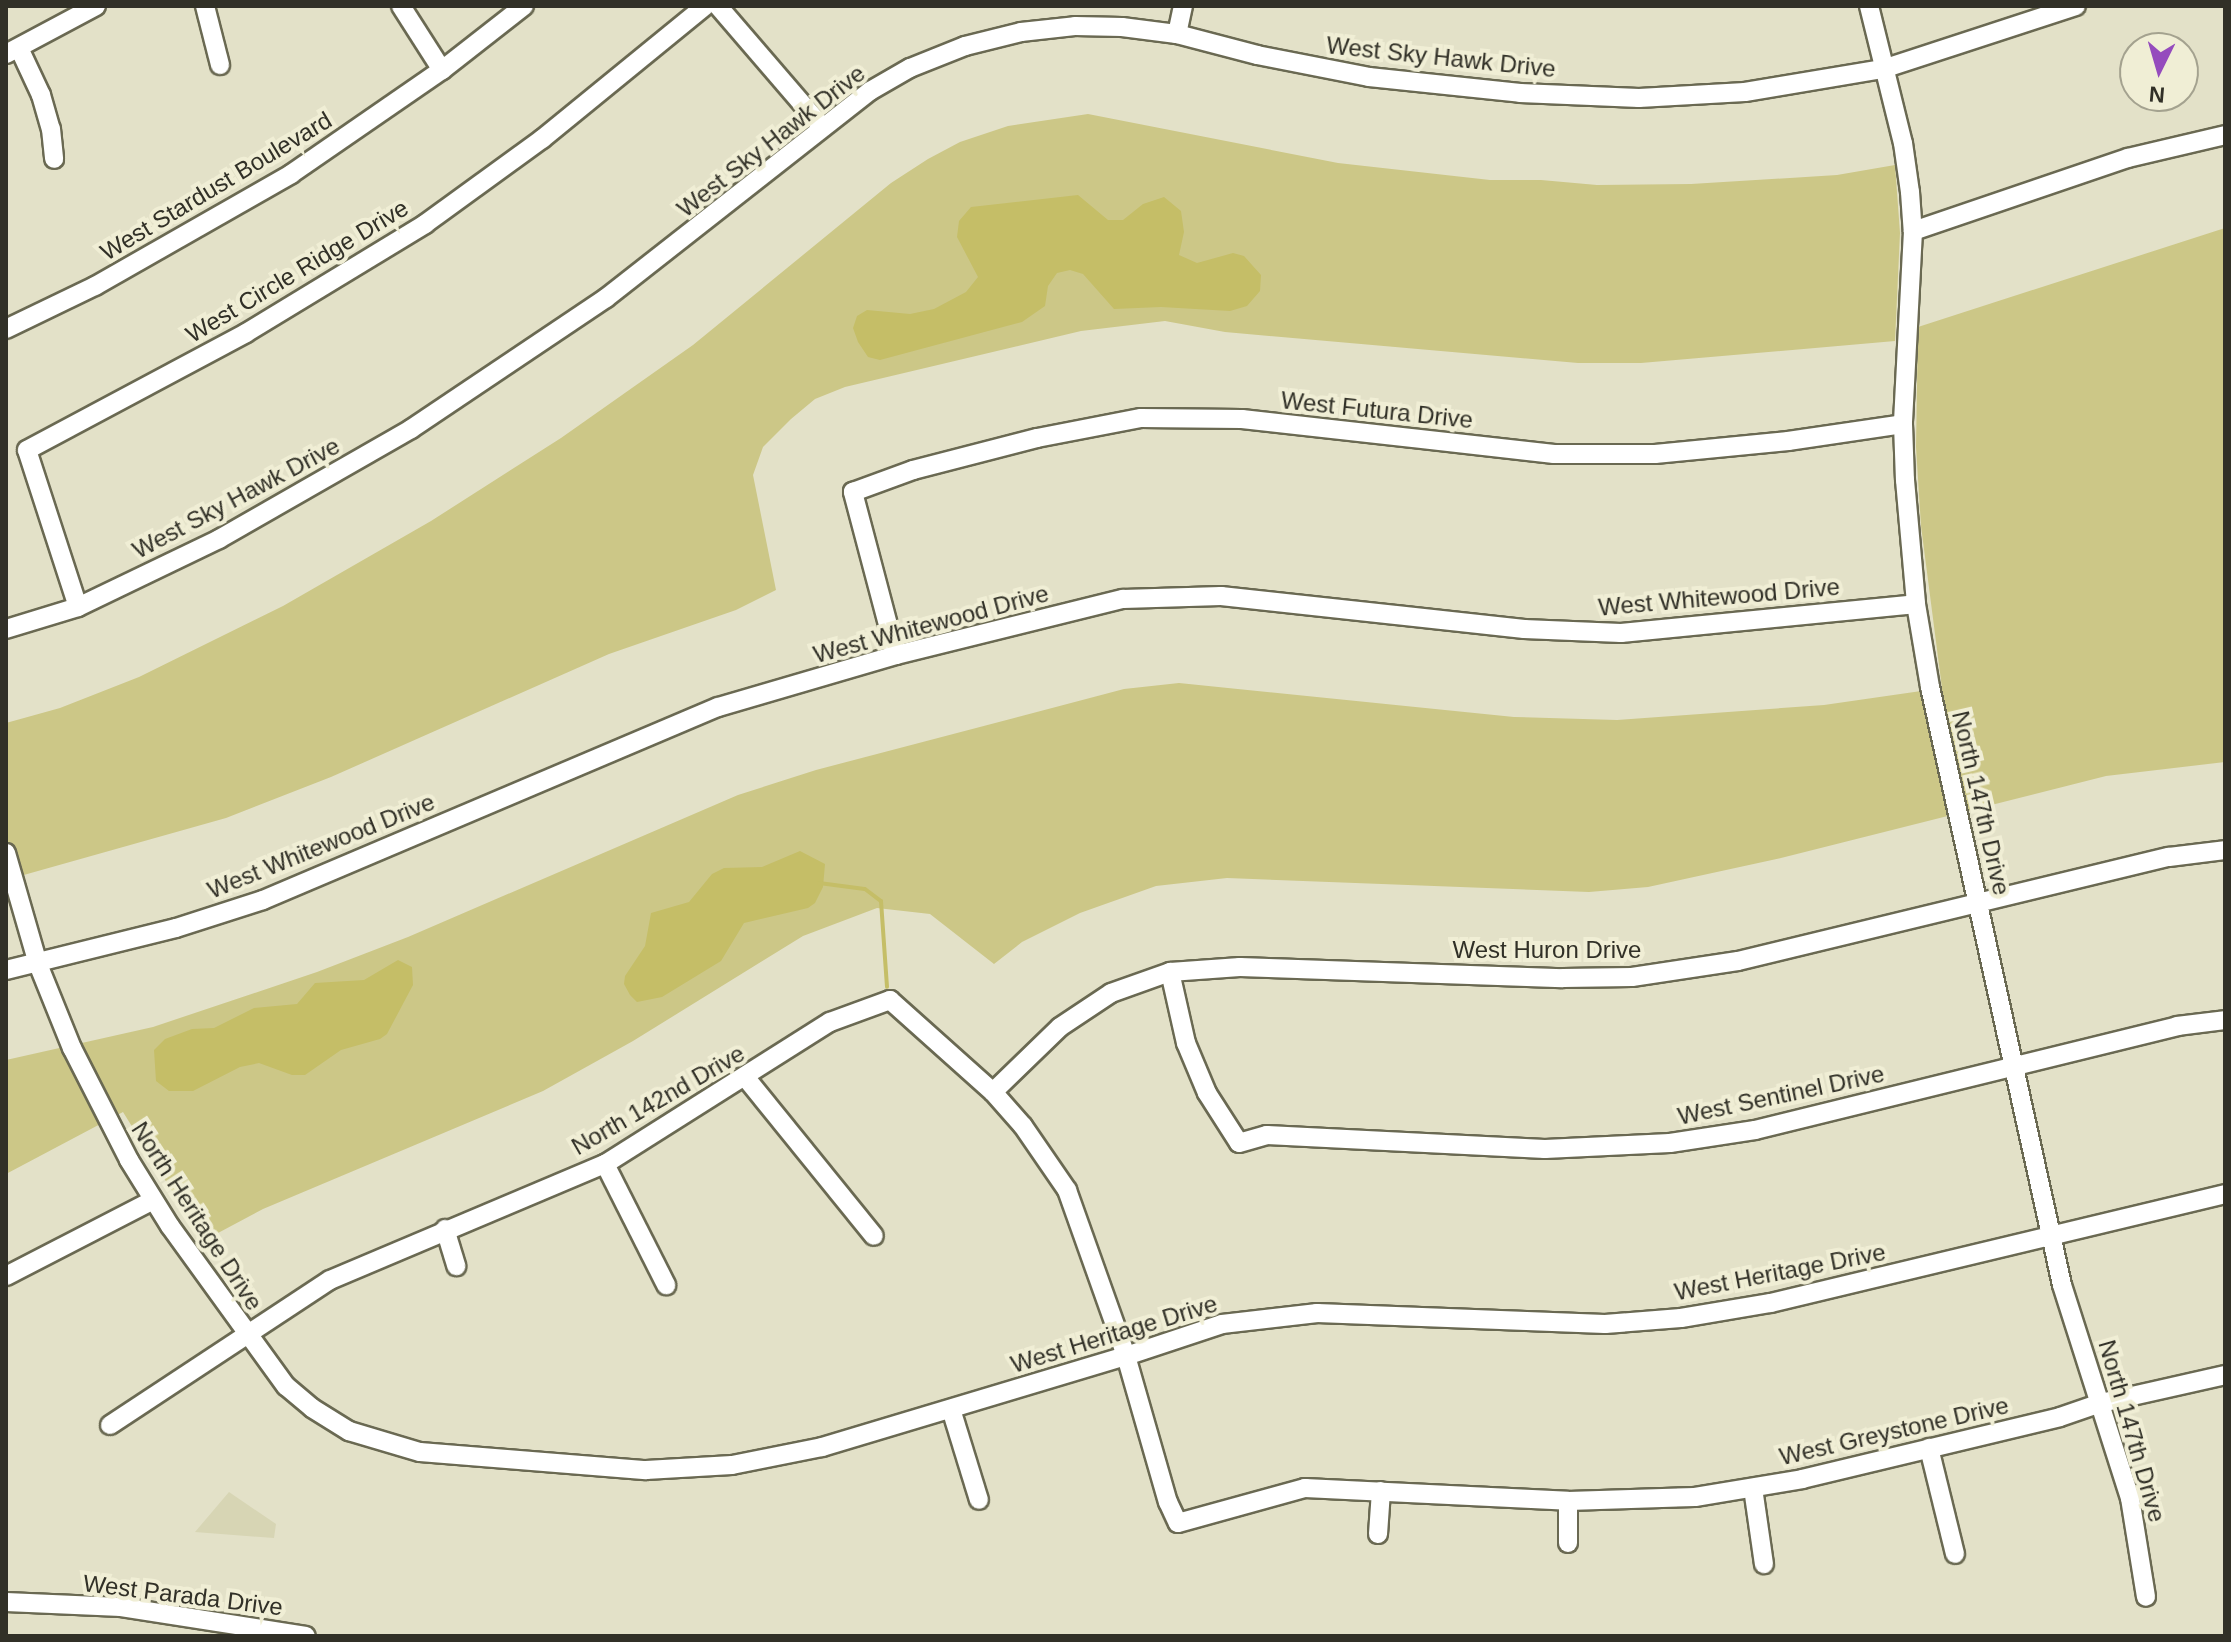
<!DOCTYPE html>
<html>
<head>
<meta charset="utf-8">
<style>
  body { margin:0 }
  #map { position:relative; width:2231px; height:1642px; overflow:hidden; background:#e3e1c8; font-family:Helvetica,sans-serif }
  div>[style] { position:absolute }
  .built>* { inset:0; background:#d7d5b4 }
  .green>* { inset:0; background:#ccc787 }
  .water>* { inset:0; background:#c5be67 }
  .stream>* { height:4px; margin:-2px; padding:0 2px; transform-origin:2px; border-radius:2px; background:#c5be67 }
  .roads { filter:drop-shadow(2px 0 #6a6952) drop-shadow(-2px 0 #6a6952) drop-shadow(0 2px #6a6952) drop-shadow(0 -2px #6a6952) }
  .minor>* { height:18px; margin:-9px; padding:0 9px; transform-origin:9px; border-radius:9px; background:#fff }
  span { translate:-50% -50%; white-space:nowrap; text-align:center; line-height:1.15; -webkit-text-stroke:8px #f0eed5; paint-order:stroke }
  .street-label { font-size:24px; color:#313027 }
  .frame { position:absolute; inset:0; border:8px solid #313027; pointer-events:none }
  .north { position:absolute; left:2119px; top:32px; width:80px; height:80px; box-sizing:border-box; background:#f0eed5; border:2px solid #a4a28f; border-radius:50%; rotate:185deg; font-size:22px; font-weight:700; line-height:32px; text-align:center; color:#313027 }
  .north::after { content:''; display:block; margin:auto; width:28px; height:36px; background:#954bbd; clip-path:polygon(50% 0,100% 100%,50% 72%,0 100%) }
</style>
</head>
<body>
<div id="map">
  <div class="built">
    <div style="clip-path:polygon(229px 1492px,276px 1524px,274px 1538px,195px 1532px)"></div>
  </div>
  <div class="green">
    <div style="clip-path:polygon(1088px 114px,1338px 163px,1490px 180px,1541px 180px,1597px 185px,1691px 184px,1837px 175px,1895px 165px,1900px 233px,1895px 341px,1641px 363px,1578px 363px,1225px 332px,1165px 321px,1081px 331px,845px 387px,815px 399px,791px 419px,763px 447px,753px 475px,776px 590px,736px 610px,609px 654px,331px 777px,226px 818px,6px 880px,6px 723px,60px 708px,139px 677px,283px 606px,431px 521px,561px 438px,693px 345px,891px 183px,928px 159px,960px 142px,1008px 126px)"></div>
    <div style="clip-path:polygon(2225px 228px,2225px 762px,2106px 776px,1781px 858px,1648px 887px,1589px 892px,1227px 878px,1156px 886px,1080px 913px,1022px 942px,994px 964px,930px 914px,877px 908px,803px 936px,633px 1041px,543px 1091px,263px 1209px,203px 1241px,123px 1112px,6px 1174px,6px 1060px,153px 1027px,317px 972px,408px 937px,738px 795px,816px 770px,1124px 689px,1179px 683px,1514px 717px,1617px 720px,1824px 705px,1942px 688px,1921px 526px,1916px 447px,1918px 327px)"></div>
  </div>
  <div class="water">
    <div style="clip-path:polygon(1078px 195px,1108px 220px,1123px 220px,1143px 204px,1164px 197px,1181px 211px,1184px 232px,1179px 255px,1197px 263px,1233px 253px,1244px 256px,1261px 275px,1260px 291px,1247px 306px,1230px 311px,1161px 307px,1114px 309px,1083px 274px,1070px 270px,1057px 273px,1048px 286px,1045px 306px,1022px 322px,880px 360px,868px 357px,858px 342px,853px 328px,857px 316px,867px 310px,910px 314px,934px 309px,966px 292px,978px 277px,957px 237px,959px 221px,971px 207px)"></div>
    <div style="clip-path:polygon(800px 851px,825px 864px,823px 887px,815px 903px,808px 908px,744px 923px,721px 961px,662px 997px,637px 1002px,630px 995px,624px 984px,625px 976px,645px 946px,651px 913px,689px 902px,712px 874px,724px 868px,762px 867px)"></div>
    <div style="clip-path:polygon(398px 960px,412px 967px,413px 985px,387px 1034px,380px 1039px,341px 1050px,305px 1075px,292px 1075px,259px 1063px,240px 1067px,193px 1091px,169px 1091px,156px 1081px,154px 1050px,165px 1039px,192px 1029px,214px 1028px,254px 1008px,297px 1004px,315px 983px,364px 980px)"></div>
  </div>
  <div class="stream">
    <div style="left:819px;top:883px;width:46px;rotate:7.4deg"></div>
    <div style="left:865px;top:889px;width:20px;rotate:37deg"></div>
    <div style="left:881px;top:901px;width:86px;rotate:86deg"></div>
  </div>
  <div class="roads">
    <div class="minor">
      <div style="left:205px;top:6px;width:61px;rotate:75.7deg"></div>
      <div style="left:401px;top:6px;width:76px;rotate:57.4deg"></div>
      <div style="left:718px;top:6px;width:160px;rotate:49.3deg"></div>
      <div style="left:1869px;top:6px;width:141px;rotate:76.1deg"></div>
      <div style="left:1903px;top:143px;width:49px;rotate:81.9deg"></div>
      <div style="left:1910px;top:192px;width:39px;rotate:86deg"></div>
      <div style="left:1913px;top:231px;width:193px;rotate:93deg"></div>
      <div style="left:1903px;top:424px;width:56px;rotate:88deg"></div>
      <div style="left:1905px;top:480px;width:124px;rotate:84.9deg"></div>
      <div style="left:1916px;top:604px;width:84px;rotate:80.4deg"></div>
      <div style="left:1930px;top:687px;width:612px;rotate:77.55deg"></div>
      <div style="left:2062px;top:1285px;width:224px;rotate:72.3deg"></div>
      <div style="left:2130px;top:1498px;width:100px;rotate:80.8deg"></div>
      <div style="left:1177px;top:34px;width:29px;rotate:-78deg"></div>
      <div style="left:19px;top:48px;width:52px;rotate:64.9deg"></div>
      <div style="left:41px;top:95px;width:35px;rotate:74deg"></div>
      <div style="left:51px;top:129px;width:30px;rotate:84deg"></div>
      <div style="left:6px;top:54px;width:102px;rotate:-28.1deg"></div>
      <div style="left:1913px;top:231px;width:227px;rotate:-18.8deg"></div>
      <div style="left:2128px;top:158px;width:100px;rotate:-13.3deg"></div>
      <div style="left:6px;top:329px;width:99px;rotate:-25.8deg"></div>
      <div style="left:95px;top:286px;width:226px;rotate:-29.7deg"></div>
      <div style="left:291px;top:174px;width:183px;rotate:-34.6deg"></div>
      <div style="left:442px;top:70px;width:104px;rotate:-38deg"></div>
      <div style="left:78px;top:607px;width:165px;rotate:-108deg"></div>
      <div style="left:27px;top:450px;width:248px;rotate:-28.1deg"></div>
      <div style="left:246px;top:333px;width:210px;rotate:-31.3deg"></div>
      <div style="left:425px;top:224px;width:145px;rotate:-36deg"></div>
      <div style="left:542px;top:139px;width:210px;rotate:-39.2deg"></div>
      <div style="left:6px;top:629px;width:75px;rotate:-17deg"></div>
      <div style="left:78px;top:607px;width:157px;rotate:-25.7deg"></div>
      <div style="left:219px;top:539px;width:221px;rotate:-29.8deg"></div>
      <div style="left:411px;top:429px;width:235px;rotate:-33.9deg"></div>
      <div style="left:606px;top:298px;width:335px;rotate:-38.1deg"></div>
      <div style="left:870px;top:91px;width:46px;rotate:-29.9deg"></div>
      <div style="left:910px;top:68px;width:59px;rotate:-21.8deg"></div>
      <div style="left:965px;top:46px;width:58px;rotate:-14deg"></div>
      <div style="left:1021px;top:32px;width:54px;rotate:-6.3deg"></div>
      <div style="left:1075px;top:26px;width:47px;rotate:1.2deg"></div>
      <div style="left:1122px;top:27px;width:55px;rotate:7.3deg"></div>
      <div style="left:1177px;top:34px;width:83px;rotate:14.7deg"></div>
      <div style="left:1257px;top:55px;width:114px;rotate:11.1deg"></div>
      <div style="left:1369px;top:77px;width:152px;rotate:6deg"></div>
      <div style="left:1520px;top:93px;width:119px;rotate:2.4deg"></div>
      <div style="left:1639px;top:98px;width:106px;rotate:-3.2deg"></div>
      <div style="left:1745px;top:92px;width:140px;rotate:-9.5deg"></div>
      <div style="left:1883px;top:69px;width:203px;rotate:-18.1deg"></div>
      <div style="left:896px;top:655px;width:169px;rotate:-104.8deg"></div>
      <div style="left:853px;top:492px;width:64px;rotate:-20.1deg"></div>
      <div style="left:913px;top:470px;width:128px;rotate:-14.5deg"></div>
      <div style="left:1037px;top:438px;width:106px;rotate:-10.9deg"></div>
      <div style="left:1141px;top:418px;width:101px;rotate:0.6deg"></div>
      <div style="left:1242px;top:419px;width:314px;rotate:6.4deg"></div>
      <div style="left:1554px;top:454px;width:101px"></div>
      <div style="left:1655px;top:454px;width:134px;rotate:-5.6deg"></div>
      <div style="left:1788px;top:441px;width:116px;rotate:-8.4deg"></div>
      <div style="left:6px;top:853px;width:116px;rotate:73.9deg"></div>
      <div style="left:38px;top:964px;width:91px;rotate:68deg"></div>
      <div style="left:72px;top:1048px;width:126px;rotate:63deg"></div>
      <div style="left:129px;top:1160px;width:78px;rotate:58.2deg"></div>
      <div style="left:170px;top:1226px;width:198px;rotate:54.1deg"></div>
      <div style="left:286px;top:1386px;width:34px;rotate:40deg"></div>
      <div style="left:312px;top:1408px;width:44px;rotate:31.9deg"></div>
      <div style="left:349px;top:1431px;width:74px;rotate:16.5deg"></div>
      <div style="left:420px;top:1452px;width:227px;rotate:4.6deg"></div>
      <div style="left:646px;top:1470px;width:86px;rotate:-3.3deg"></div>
      <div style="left:732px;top:1465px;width:92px;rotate:-11.3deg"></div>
      <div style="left:822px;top:1447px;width:317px;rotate:-16.7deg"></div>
      <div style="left:1126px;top:1356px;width:101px;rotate:-18.4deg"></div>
      <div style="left:1222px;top:1324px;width:96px;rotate:-6.6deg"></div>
      <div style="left:1317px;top:1313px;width:288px;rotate:2.2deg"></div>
      <div style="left:1605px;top:1324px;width:76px;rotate:-4.5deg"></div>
      <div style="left:1681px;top:1318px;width:91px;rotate:-9.5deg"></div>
      <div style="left:1771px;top:1303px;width:467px;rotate:-13.5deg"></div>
      <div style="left:6px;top:970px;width:175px;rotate:-13.9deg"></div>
      <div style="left:176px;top:928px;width:91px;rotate:-17.8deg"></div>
      <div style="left:263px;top:900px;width:494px;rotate:-23deg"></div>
      <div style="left:718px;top:707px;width:185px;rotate:-16.3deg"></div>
      <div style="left:896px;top:655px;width:234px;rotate:-13.9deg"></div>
      <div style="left:1123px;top:599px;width:98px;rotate:-1.8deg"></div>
      <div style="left:1221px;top:596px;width:305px;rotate:6.2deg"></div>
      <div style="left:1524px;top:629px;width:97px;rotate:2.4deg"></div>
      <div style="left:1621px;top:633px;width:296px;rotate:-5.6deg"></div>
      <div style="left:1170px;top:972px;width:73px;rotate:77.3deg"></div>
      <div style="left:1186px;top:1043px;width:54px;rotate:67.2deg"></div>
      <div style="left:1207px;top:1093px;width:59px;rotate:57.4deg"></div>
      <div style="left:1239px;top:1143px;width:29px;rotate:-16deg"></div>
      <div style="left:1267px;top:1135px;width:278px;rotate:2.9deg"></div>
      <div style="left:1545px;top:1149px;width:125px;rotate:-2.7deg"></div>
      <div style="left:1670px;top:1143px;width:86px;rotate:-8.7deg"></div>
      <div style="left:1755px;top:1130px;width:435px;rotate:-13.8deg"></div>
      <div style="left:2177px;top:1026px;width:48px;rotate:-7.1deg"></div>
      <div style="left:746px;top:1078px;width:203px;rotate:51deg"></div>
      <div style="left:993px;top:1092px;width:93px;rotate:-44.1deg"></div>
      <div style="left:1060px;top:1027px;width:61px;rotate:-33.7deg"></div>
      <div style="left:1111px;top:993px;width:63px;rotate:-19.6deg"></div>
      <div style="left:1170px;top:972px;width:70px;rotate:-4.1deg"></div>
      <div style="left:1240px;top:967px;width:323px;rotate:2deg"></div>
      <div style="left:1563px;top:978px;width:69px;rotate:-0.8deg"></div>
      <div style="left:1632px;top:977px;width:107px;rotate:-8.6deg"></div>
      <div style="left:1738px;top:961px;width:443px;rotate:-13.6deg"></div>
      <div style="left:2169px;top:857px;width:56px;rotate:-7.1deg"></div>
      <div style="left:605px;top:1164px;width:136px;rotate:63.2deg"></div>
      <div style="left:445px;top:1229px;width:39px;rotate:73deg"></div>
      <div style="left:6px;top:1276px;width:165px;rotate:-27.3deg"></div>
      <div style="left:951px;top:1409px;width:95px;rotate:72.9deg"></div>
      <div style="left:110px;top:1425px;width:263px;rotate:-33.4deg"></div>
      <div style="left:330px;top:1280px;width:298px;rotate:-22.9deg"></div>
      <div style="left:605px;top:1164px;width:266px;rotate:-32.3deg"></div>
      <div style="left:830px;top:1022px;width:64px;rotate:-20.1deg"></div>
      <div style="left:890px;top:1000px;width:138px;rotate:41.8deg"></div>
      <div style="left:993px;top:1092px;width:45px;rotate:48.6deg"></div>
      <div style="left:1023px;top:1126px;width:78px;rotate:55.5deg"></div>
      <div style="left:1067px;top:1190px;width:176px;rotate:70.4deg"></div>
      <div style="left:1126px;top:1356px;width:152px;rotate:74deg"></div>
      <div style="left:1168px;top:1502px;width:23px;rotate:65deg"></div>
      <div style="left:1178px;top:1523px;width:132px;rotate:-15.4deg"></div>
      <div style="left:1305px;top:1488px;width:263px;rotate:2.8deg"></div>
      <div style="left:1568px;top:1501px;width:127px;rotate:-1.8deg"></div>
      <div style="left:1695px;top:1497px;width:109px;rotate:-9.5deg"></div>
      <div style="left:1802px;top:1479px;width:265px;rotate:-13.5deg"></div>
      <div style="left:2060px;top:1417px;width:43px;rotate:-18.9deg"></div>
      <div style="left:2101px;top:1403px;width:127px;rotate:-12.7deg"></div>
      <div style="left:1929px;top:1448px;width:109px;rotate:76.2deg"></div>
      <div style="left:1753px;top:1488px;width:77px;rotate:81.8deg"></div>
      <div style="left:1378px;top:1534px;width:43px;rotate:-86deg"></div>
      <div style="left:1568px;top:1543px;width:42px;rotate:-90deg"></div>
      <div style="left:6px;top:1602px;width:115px;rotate:2.5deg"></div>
      <div style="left:121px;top:1607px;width:187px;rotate:8.9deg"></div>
    </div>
  </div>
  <div class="street-label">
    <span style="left:1441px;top:57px;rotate:6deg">West Sky Hawk Drive</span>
    <span style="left:771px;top:141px;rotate:-38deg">West Sky Hawk Drive</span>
    <span style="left:216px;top:186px;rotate:-31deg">West Stardust Boulevard</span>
    <span style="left:297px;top:271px;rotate:-31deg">West Circle Ridge Drive</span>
    <span style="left:1377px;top:410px;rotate:6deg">West Futura Drive</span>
    <span style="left:236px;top:498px;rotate:-28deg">West Sky Hawk Drive</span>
    <span style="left:1719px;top:597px;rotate:-5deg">West Whitewood Drive</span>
    <span style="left:931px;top:624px;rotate:-15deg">West Whitewood Drive</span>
    <span style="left:1981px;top:803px;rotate:77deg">North 147th Drive</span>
    <span style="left:321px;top:846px;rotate:-22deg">West Whitewood Drive</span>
    <span style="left:1547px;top:950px">West Huron Drive</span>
    <span style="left:1781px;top:1095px;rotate:-12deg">West Sentinel Drive</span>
    <span style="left:658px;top:1100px;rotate:-30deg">North 142nd Drive</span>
    <span style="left:197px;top:1216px;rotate:57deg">North Heritage Drive</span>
    <span style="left:1780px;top:1272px;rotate:-11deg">West Heritage Drive</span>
    <span style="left:1114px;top:1334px;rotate:-17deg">West Heritage Drive</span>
    <span style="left:1894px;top:1431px;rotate:-13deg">West Greystone Drive</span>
    <span style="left:2132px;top:1431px;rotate:74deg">North 147th Drive</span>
    <span style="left:183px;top:1595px;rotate:7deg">West Parada Drive</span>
  </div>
  <div class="frame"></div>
  <div class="north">N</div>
</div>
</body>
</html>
